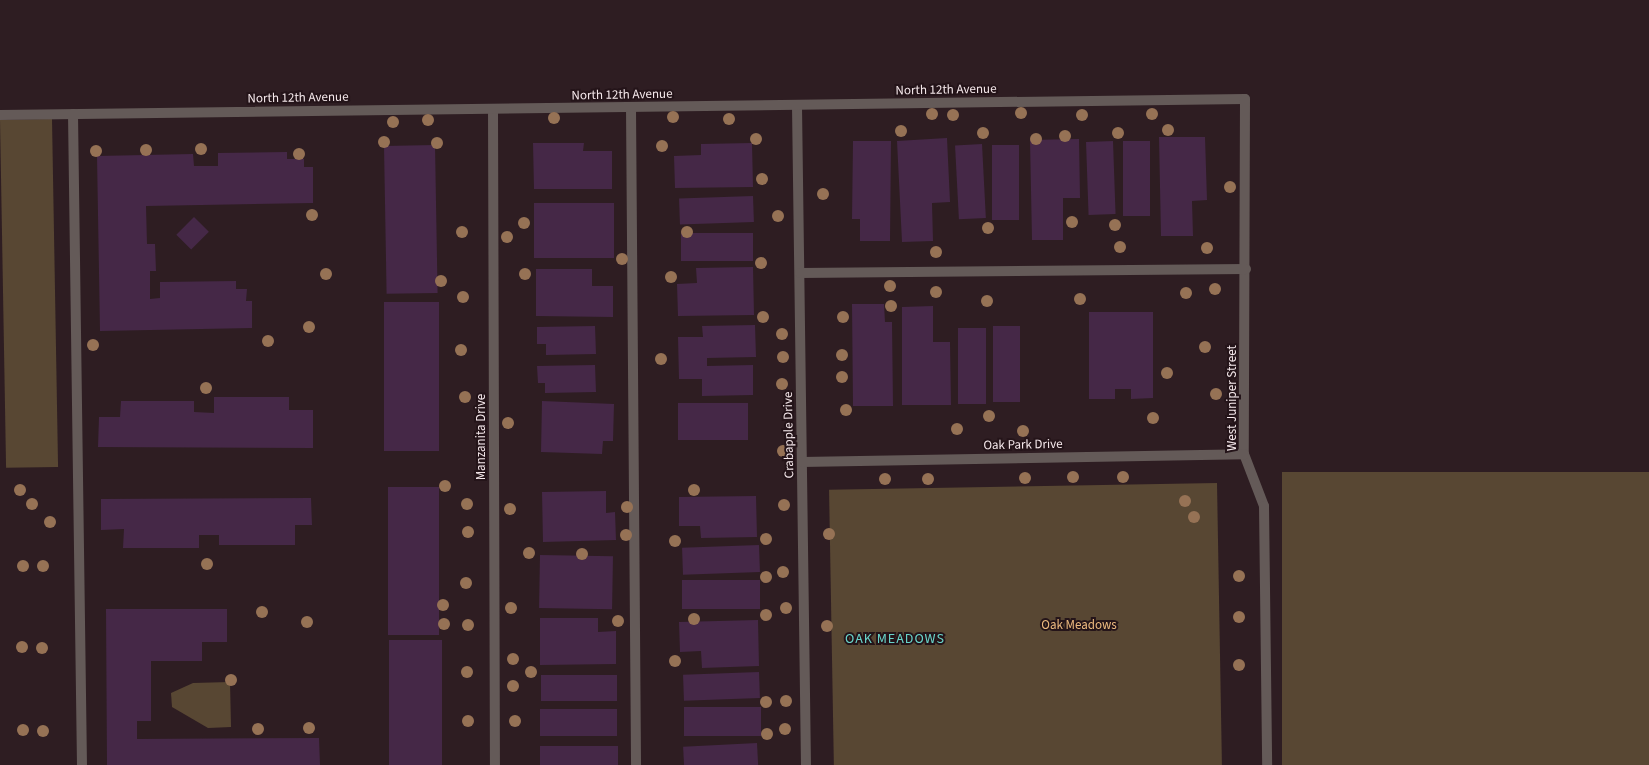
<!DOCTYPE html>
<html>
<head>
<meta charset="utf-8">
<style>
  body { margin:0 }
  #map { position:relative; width:1649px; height:765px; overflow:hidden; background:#2e1d22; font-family:"Source Sans 3",sans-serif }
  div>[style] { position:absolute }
  .green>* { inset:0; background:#584733; transform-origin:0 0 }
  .building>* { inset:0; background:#452847; transform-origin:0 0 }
  .minor>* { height:10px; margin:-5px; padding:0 5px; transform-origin:5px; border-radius:5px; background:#645a58 }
  .trees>* { width:12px; height:12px; margin:-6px; border-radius:50%; background:#967255 }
  span { translate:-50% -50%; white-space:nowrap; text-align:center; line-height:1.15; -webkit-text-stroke:4px #241419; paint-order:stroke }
  .street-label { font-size:13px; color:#f5e8eb }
  .park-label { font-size:13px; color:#ebb87e }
  .neighbourhood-label { font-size:14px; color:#69d4ca; letter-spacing:1px }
</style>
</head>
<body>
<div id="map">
  <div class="green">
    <div style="left:52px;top:119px;width:348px;height:52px;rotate:89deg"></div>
    <div style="left:1649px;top:472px;width:293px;height:367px;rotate:90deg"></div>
    <div style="left:1217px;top:483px;width:282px;height:388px;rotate:89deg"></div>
    <div style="clip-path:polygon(230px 682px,231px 727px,208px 728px,172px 707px,171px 693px,193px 683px)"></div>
  </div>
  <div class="building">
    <div style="clip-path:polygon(1159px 137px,1205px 137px,1207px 200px,1192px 201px,1193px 236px,1161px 236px)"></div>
    <div style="clip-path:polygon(947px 138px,950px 202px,932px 203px,933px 241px,902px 242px,897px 141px)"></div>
    <div style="clip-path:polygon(1079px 139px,1080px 198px,1063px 198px,1063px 240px,1032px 240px,1030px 140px)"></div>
    <div style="clip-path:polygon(853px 141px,891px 141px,890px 241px,860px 241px,860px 219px,852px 219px)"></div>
    <div style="left:1113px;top:141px;width:73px;height:27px;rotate:88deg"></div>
    <div style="left:1123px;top:141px;width:27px;height:75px"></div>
    <div style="clip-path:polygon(533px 143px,584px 143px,583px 151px,612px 151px,612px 189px,534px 189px)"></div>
    <div style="clip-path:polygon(752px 143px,753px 187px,675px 188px,674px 156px,701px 155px,701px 144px)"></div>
    <div style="left:982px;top:144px;width:74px;height:27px;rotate:87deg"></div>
    <div style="left:435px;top:145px;width:148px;height:51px;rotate:89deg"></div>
    <div style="left:992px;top:145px;width:27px;height:75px"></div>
    <div style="clip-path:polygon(287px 152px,287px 159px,304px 159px,304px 167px,313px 167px,313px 203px,146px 206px,147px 244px,155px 244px,156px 271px,150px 271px,150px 299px,160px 298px,160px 282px,236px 281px,236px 289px,247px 289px,246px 301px,252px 301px,252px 328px,100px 331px,97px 156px,193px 154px,194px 166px,218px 166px,218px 153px)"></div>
    <div style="left:753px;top:196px;width:26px;height:74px;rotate:88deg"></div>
    <div style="left:534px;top:203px;width:80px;height:55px"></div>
    <div style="left:194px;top:217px;width:21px;height:25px;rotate:45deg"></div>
    <div style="left:681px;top:233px;width:72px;height:28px"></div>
    <div style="clip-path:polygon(753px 267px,754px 315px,678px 316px,677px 284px,697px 283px,696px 268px)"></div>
    <div style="clip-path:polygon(536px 269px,592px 269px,592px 286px,613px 286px,613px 317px,536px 316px)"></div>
    <div style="left:384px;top:302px;width:55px;height:149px"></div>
    <div style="clip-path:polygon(852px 304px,884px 304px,885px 322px,892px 322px,893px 406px,853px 406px)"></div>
    <div style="clip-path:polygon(933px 306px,933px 342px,950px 342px,951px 405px,902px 405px,902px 307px)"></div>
    <div style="clip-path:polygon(1089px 312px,1153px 312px,1153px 398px,1131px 399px,1131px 389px,1115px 389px,1115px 399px,1089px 399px)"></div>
    <div style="clip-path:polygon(755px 325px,756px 357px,707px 358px,707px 366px,753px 365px,753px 395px,702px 396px,702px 379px,679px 379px,678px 337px,703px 337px,702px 326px)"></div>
    <div style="clip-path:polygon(595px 326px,596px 354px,546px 355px,546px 344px,537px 344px,537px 327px)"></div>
    <div style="left:993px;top:326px;width:27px;height:76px"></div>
    <div style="left:958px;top:328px;width:28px;height:76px"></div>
    <div style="clip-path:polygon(595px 365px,596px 392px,545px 393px,545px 383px,538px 383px,537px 366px)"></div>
    <div style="clip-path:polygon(214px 397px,289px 397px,289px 410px,313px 410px,313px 448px,98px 447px,99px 417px,120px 417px,121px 401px,194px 401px,194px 412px,214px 413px)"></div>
    <div style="clip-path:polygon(542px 401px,614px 404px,613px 441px,603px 441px,602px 454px,541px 452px)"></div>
    <div style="left:748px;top:403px;width:37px;height:70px;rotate:90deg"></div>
    <div style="left:388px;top:487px;width:51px;height:148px"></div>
    <div style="clip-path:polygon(606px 491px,606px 513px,615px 512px,616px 540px,543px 542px,542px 492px)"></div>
    <div style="clip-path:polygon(756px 496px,757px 537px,701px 538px,700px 526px,679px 526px,679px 497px)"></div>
    <div style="clip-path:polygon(311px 498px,312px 525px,295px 525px,295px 545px,219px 545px,219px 535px,199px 535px,199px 548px,123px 548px,124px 529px,101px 530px,101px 499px)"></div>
    <div style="left:759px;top:545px;width:27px;height:77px;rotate:88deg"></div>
    <div style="left:540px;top:555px;width:73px;height:53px;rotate:1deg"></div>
    <div style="left:760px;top:580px;width:29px;height:78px;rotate:90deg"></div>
    <div style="clip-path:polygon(106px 609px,227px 609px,227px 642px,202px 642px,202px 661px,151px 661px,151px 721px,137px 721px,137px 739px,319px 738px,320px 765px,107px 765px)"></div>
    <div style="clip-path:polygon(540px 618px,598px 618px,598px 632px,616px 631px,616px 664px,540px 665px)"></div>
    <div style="clip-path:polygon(758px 620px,759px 666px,702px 668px,701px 651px,680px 652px,679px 622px)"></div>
    <div style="left:442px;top:640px;width:125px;height:53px;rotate:90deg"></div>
    <div style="left:759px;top:672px;width:26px;height:76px;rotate:88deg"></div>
    <div style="left:617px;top:675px;width:26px;height:76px;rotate:90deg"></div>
    <div style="left:761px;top:707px;width:29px;height:77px;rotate:90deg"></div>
    <div style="left:617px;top:709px;width:27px;height:77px;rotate:90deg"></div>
    <div style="left:757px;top:743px;width:22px;height:74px;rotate:87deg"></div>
    <div style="left:540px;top:746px;width:78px;height:19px"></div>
  </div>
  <div class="minor">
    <div style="left:797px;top:106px;width:659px;rotate:89.22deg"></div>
    <div style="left:631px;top:108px;width:657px;rotate:89.56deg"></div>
    <div style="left:493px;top:109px;width:656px;rotate:89.83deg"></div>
    <div style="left:73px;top:114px;width:651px;rotate:89.21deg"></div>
    <div style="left:0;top:115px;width:1245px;rotate:-0.74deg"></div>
    <div style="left:1245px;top:99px;width:355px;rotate:90.2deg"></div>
    <div style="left:1244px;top:454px;width:56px;rotate:69deg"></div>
    <div style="left:1264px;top:506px;width:259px;rotate:89.3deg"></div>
    <div style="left:800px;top:273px;width:446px;rotate:-0.5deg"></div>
    <div style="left:802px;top:462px;width:442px;rotate:-1deg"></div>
  </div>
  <div class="trees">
    <div style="left:1021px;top:113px"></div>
    <div style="left:932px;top:114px"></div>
    <div style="left:1152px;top:114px"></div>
    <div style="left:953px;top:115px"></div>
    <div style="left:1082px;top:115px"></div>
    <div style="left:673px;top:117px"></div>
    <div style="left:554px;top:118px"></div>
    <div style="left:729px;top:119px"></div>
    <div style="left:428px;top:120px"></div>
    <div style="left:393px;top:122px"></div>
    <div style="left:1168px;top:130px"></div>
    <div style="left:901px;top:131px"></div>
    <div style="left:983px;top:133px"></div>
    <div style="left:1118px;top:133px"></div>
    <div style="left:1065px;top:136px"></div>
    <div style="left:756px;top:139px"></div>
    <div style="left:1036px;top:139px"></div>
    <div style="left:384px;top:142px"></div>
    <div style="left:437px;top:143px"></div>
    <div style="left:662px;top:146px"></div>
    <div style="left:201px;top:149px"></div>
    <div style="left:146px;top:150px"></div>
    <div style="left:96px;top:151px"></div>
    <div style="left:299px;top:154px"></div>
    <div style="left:762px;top:179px"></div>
    <div style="left:1230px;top:187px"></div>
    <div style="left:823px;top:194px"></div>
    <div style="left:312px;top:215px"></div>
    <div style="left:778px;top:216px"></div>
    <div style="left:1072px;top:222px"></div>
    <div style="left:524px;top:223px"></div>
    <div style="left:1115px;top:225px"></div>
    <div style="left:988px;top:228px"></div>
    <div style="left:462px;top:232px"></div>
    <div style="left:687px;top:232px"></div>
    <div style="left:507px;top:237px"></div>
    <div style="left:1120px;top:247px"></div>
    <div style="left:1207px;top:248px"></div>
    <div style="left:936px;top:252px"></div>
    <div style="left:622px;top:259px"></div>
    <div style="left:761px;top:263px"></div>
    <div style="left:326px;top:274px"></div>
    <div style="left:525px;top:274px"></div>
    <div style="left:671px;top:277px"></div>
    <div style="left:441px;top:281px"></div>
    <div style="left:890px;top:286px"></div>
    <div style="left:1215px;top:289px"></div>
    <div style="left:936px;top:292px"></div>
    <div style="left:1186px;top:293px"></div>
    <div style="left:463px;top:297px"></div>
    <div style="left:1080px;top:299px"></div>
    <div style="left:987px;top:301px"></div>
    <div style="left:891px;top:306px"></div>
    <div style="left:763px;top:317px"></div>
    <div style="left:843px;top:317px"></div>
    <div style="left:309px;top:327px"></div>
    <div style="left:782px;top:334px"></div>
    <div style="left:268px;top:341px"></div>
    <div style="left:93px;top:345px"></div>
    <div style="left:1205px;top:347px"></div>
    <div style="left:461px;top:350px"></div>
    <div style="left:842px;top:355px"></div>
    <div style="left:783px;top:357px"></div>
    <div style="left:661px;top:359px"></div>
    <div style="left:1167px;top:373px"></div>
    <div style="left:842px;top:377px"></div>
    <div style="left:782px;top:384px"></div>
    <div style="left:206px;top:388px"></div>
    <div style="left:1216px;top:394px"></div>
    <div style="left:465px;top:397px"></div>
    <div style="left:846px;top:410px"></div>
    <div style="left:989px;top:416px"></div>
    <div style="left:1153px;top:418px"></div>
    <div style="left:508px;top:423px"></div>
    <div style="left:957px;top:429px"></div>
    <div style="left:1023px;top:431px"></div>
    <div style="left:783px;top:451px"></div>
    <div style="left:1073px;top:477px"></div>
    <div style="left:1123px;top:477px"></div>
    <div style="left:1025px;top:478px"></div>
    <div style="left:885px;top:479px"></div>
    <div style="left:928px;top:479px"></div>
    <div style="left:445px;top:486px"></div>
    <div style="left:20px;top:490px"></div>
    <div style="left:694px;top:490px"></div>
    <div style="left:1185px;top:501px"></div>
    <div style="left:32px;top:504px"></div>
    <div style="left:467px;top:504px"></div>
    <div style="left:784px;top:505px"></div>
    <div style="left:627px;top:507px"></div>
    <div style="left:510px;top:509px"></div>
    <div style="left:1194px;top:517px"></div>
    <div style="left:50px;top:522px"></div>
    <div style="left:468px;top:532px"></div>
    <div style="left:829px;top:534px"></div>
    <div style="left:626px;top:535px"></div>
    <div style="left:766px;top:539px"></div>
    <div style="left:675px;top:541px"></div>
    <div style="left:529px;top:553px"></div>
    <div style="left:582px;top:554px"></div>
    <div style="left:207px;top:564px"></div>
    <div style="left:23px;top:566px"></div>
    <div style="left:43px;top:566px"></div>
    <div style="left:783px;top:572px"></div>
    <div style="left:1239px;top:576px"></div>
    <div style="left:766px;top:577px"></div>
    <div style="left:466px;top:583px"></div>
    <div style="left:443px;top:605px"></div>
    <div style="left:511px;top:608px"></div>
    <div style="left:786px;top:608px"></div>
    <div style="left:262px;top:612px"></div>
    <div style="left:766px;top:615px"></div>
    <div style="left:1239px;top:617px"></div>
    <div style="left:694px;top:619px"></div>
    <div style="left:618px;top:621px"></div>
    <div style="left:307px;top:622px"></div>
    <div style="left:444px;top:624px"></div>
    <div style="left:468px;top:625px"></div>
    <div style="left:827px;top:626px"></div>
    <div style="left:22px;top:647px"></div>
    <div style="left:42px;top:648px"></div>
    <div style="left:513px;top:659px"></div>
    <div style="left:675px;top:661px"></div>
    <div style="left:1239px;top:665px"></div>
    <div style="left:467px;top:672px"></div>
    <div style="left:531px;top:672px"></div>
    <div style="left:231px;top:680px"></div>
    <div style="left:513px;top:686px"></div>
    <div style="left:786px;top:701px"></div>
    <div style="left:766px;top:702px"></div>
    <div style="left:468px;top:721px"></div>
    <div style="left:515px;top:721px"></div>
    <div style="left:309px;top:728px"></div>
    <div style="left:258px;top:729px"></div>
    <div style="left:785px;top:729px"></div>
    <div style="left:23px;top:730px"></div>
    <div style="left:43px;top:731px"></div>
    <div style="left:767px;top:734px"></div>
  </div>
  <div class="street-label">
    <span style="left:946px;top:90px;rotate:-1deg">North 12th Avenue</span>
    <span style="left:622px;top:95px;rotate:-1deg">North 12th Avenue</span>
    <span style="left:298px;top:98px;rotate:-1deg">North 12th Avenue</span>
    <span style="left:1232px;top:398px;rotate:-90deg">West Juniper Street</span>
    <span style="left:789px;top:435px;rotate:-91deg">Crabapple Drive</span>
    <span style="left:481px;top:437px;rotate:-90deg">Manzanita Drive</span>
    <span style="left:1023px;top:445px;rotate:-1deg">Oak Park Drive</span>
  </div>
  <div class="park-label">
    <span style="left:1079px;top:625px">Oak Meadows</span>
  </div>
  <div class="neighbourhood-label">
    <span style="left:895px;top:639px">OAK MEADOWS</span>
  </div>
</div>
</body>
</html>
